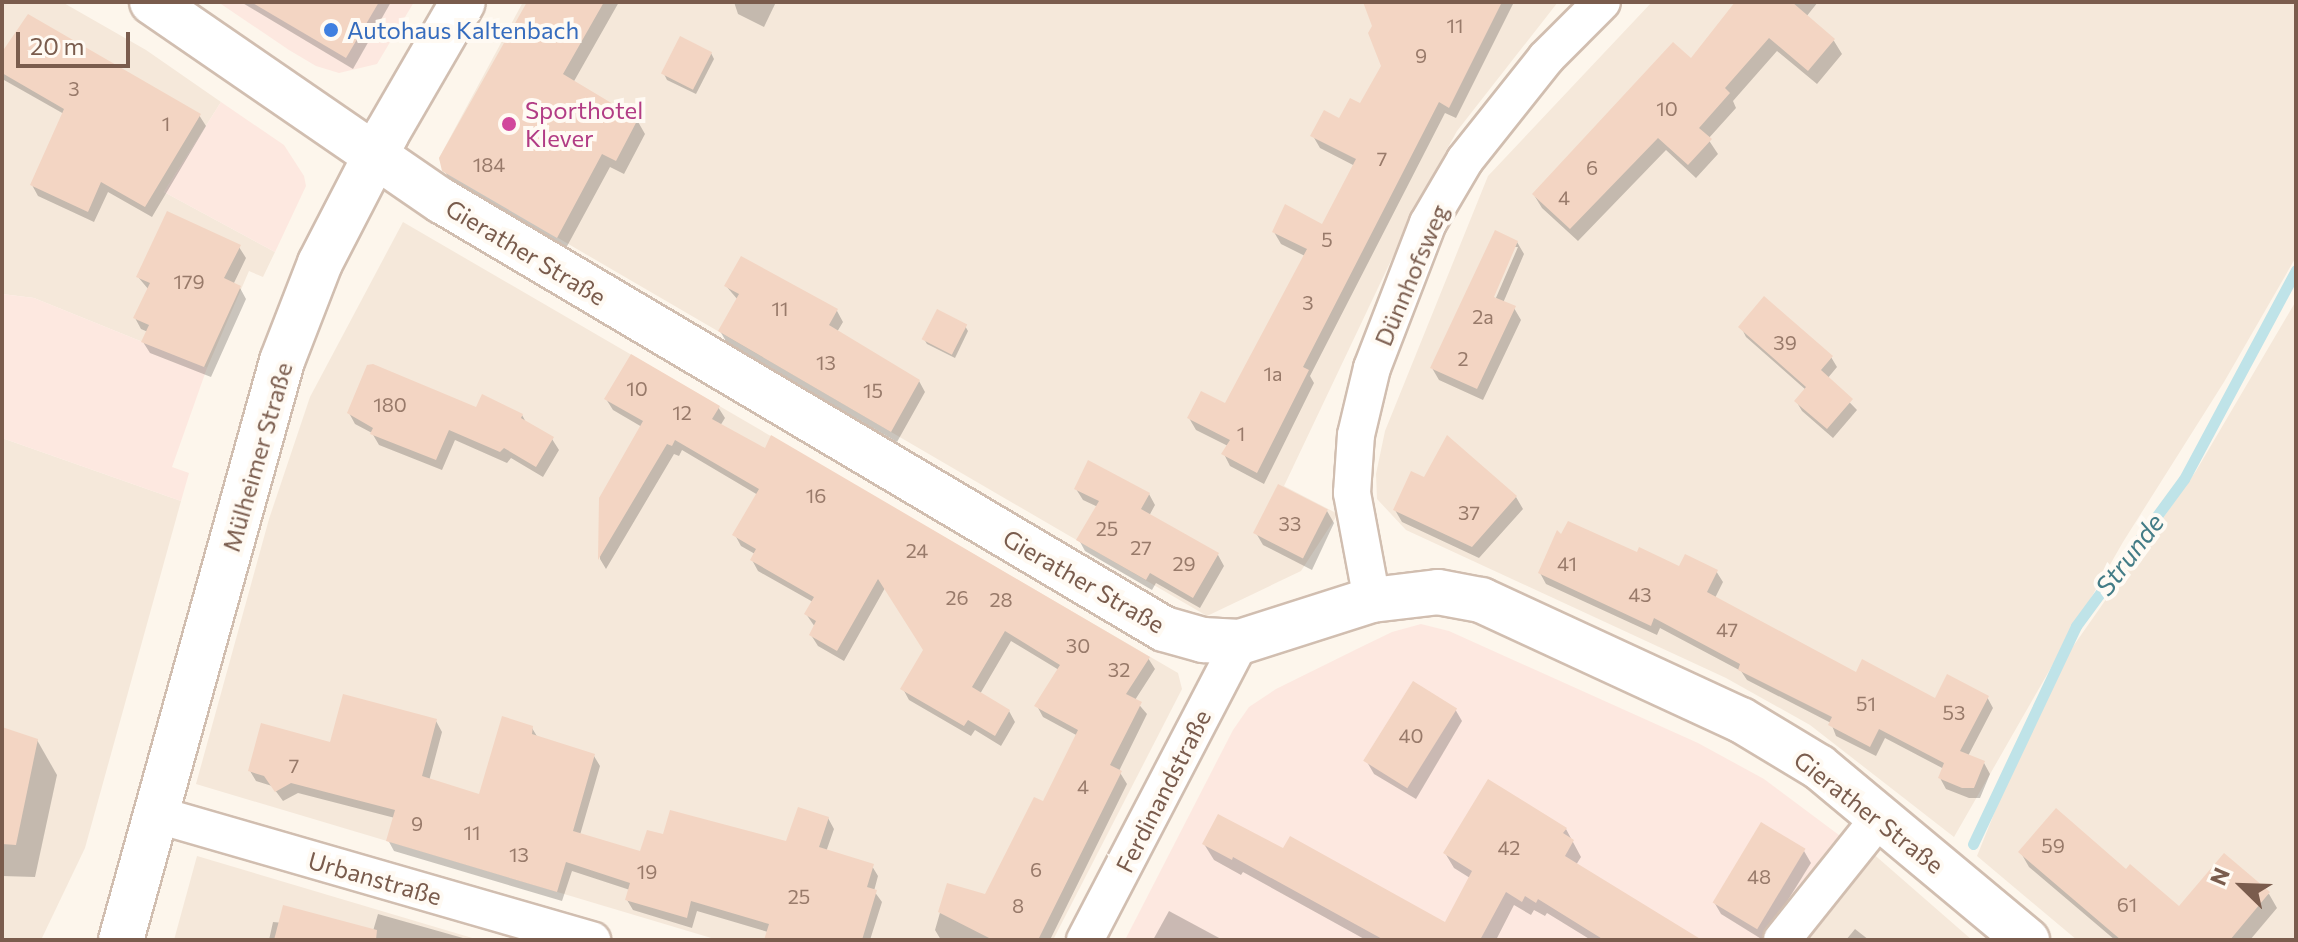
<!DOCTYPE html>
<html>
<head>
<meta charset="utf-8">
<style>
  body { margin:0 }
  #map { position:relative; width:2298px; height:942px; overflow:hidden; background:#fdf6ec; font-family:Commissioner,sans-serif }
  div>[style] { position:absolute }
  .residential>* { inset:0; background:#f5e8da }
  .commercial>* { inset:0; background:#fde8e0 }
  .shadow>* { inset:0; background:#0003 }
  .stream>* { height:11px; margin:-5.5px; padding:0 5.5px; transform-origin:5.5px; border-radius:5.5px; background:#bfe3e8 }
  .building>* { inset:0; background:#f3d5c3; transform-origin:0 0 }
  .roads { filter:drop-shadow(2px 0 #d1beb0) drop-shadow(-2px 0 #d1beb0) drop-shadow(0 2px #d1beb0) drop-shadow(0 -2px #d1beb0) }
  .minor>* { height:36px; margin:-18px; padding:0 18px; transform-origin:18px; border-radius:18px; background:#fff }
  .tertiary>* { height:44px; margin:-22px; padding:0 22px; transform-origin:22px; border-radius:22px; background:#fff }
  .secondary>* { height:44px; margin:-22px; padding:0 22px; transform-origin:22px; border-radius:22px; background:#fff }
  .dots>* { width:22px; height:22px; translate:-50% -50%; box-sizing:border-box; border:4px solid #fffaf3; border-radius:50% }
  span { translate:-50% -50%; white-space:nowrap; text-align:center; line-height:1.15; -webkit-text-stroke:8px #fffaf3; paint-order:stroke }
  .number-label { font-size:20px; color:#987a6a }
  .number-label span { -webkit-text-stroke-width:0 }
  .shop-label { font-size:24px; color:#366cbe }
  .left { translate:0 -50%; text-align:left }
  .hotel-label { font-size:24px; color:#b23c85 }
  .street-label { font-size:24px; color:#7a5c4d }
  .water-label { font-size:26px; color:#437c86; font-style:italic }
  .frame { position:absolute; inset:0; border:4px solid #7a5c4d; pointer-events:none }
  .north { position:absolute; left:2202px; top:846px; width:80px; height:80px; -webkit-text-stroke:6px #fffaf3; paint-order:stroke; rotate:293deg; font-size:22px; font-weight:700; line-height:32px; text-align:center; color:#7a5c4d }
  .north::after { content:''; display:block; margin:auto; width:28px; height:36px; background:#7a5c4d; clip-path:polygon(50% 0,100% 100%,50% 72%,0 100%) }
  .scale { position:absolute; left:16px; top:32px; width:114px; height:36px; box-sizing:border-box; border:4px solid #7a5c4d; border-top:0; padding-left:10px; font-size:24px; line-height:28px; white-space:nowrap; color:#7a5c4d; -webkit-text-stroke:6px #fffaf3; paint-order:stroke }
</style>
</head>
<body>
<div id="map">
  <div class="residential">
    <div style="clip-path:polygon(2px 2px,62px 2px,146px 50px,221px 102px,164px 192px,275px 252px,263px 277px,249px 271px,207px 368px,34px 298px,2px 294px)"></div>
    <div style="clip-path:polygon(523px 2px,1558px 2px,1457px 131px,1424px 191px,1284px 486px,1338px 514px,1301px 571px,1207px 616px,443px 171px,439px 158px)"></div>
    <div style="clip-path:polygon(1652px 2px,2296px 2px,2296px 257px,2224px 382px,2123px 542px,1954px 837px,1810px 725px,1726px 678px,1406px 530px,1377px 499px,1376px 474px,1385px 431px,1488px 176px)"></div>
    <div style="clip-path:polygon(403px 222px,1178px 673px,1182px 689px,1053px 940px,718px 940px,196px 784px,269px 519px,310px 397px)"></div>
    <div style="clip-path:polygon(2296px 301px,2296px 940px,2077px 940px,1977px 856px,2025px 737px,2067px 655px,2196px 471px)"></div>
    <div style="clip-path:polygon(2px 438px,181px 501px,85px 848px,41px 940px,2px 940px)"></div>
    <div style="clip-path:polygon(1870px 851px,1972px 940px,1800px 940px)"></div>
    <div style="clip-path:polygon(197px 856px,479px 940px,174px 940px)"></div>
  </div>
  <div class="commercial">
    <div style="clip-path:polygon(218px 2px,414px 2px,377px 64px,339px 73px,316px 66px,289px 50px)"></div>
    <div style="clip-path:polygon(221px 102px,284px 145px,304px 176px,306px 186px,275px 252px,164px 192px)"></div>
    <div style="clip-path:polygon(2px 294px,34px 298px,207px 368px,172px 467px,189px 473px,181px 501px,2px 438px)"></div>
    <div style="clip-path:polygon(1421px 624px,1449px 631px,1698px 743px,1764px 779px,1851px 844px,1773px 940px,1125px 940px,1233px 730px,1249px 707px,1276px 689px,1361px 647px,1392px 632px)"></div>
  </div>
  <div class="shadow">
    <div style="clip-path:polygon(241px 2px,391px 2px,353px 69px)"></div>
    <div style="clip-path:polygon(529px 2px,619px 2px,573px 83px,637px 120px,645px 134px,624px 174px,610px 167px,565px 250px,453px 185px,444px 170px)"></div>
    <div style="clip-path:polygon(734px 2px,776px 2px,764px 27px,738px 14px)"></div>
    <div style="clip-path:polygon(1377px 2px,1514px 2px,1456px 118px,1445px 113px,1310px 376px,1314px 383px,1264px 484px,1230px 466px,1224px 454px,1228px 446px,1196px 430px,1189px 418px,1226px 406px,1305px 256px,1281px 244px,1274px 232px,1323px 227px,1355px 166px,1320px 148px,1313px 136px,1361px 105px,1383px 66px)"></div>
    <div style="clip-path:polygon(1738px 2px,1818px 2px,1806px 17px,1834px 41px,1842px 54px,1817px 84px,1777px 51px,1733px 101px,1736px 108px,1708px 139px,1718px 154px,1696px 178px,1666px 150px,1578px 241px,1542px 208px,1534px 195px,1691px 61px)"></div>
    <div style="clip-path:polygon(711px 53px,714px 59px,696px 94px,667px 80px,664px 74px)"></div>
    <div style="clip-path:polygon(2px 61px,199px 115px,206px 126px,152px 217px,108px 192px,94px 222px,38px 196px,32px 185px,64px 114px,4px 80px)"></div>
    <div style="clip-path:polygon(evenodd,1496px 233px,1517px 242px,1524px 254px,1503px 303px,1514px 308px,1521px 320px,1483px 400px,1439px 380px,1432px 368px,1496px 233px,1513px 247px,1518px 247px,1492px 307px,1489px 305px,1513px 247px)"></div>
    <div style="clip-path:polygon(239px 247px,246px 258px,233px 285px,240px 288px,246px 299px,211px 377px,150px 353px,143px 342px,148px 332px,141px 329px,135px 318px,149px 290px,138px 277px)"></div>
    <div style="clip-path:polygon(726px 286px,837px 311px,843px 322px,837px 332px,919px 381px,925px 392px,897px 442px,727px 343px,720px 331px,738px 300px)"></div>
    <div style="clip-path:polygon(965px 326px,968px 331px,955px 358px,927px 344px,924px 339px)"></div>
    <div style="clip-path:polygon(1741px 327px,1831px 357px,1837px 367px,1827px 379px,1857px 410px,1833px 438px,1802px 411px,1796px 401px,1806px 390px,1746px 337px)"></div>
    <div style="clip-path:polygon(606px 399px,718px 407px,725px 418px,720px 426px,1148px 658px,1155px 669px,1135px 700px,1147px 714px,1119px 771px,1127px 784px,1050px 940px,941px 940px,935px 930px,948px 885px,986px 896px,1044px 804px,1078px 736px,1043px 717px,1037px 706px,1059px 670px,1011px 641px,980px 694px,1009px 711px,1015px 722px,1001px 746px,975px 730px,971px 736px,909px 700px,903px 689px,925px 650px,885px 588px,844px 661px,818px 646px,811px 635px,815px 627px,806px 614px,813px 602px,758px 571px,752px 560px,755px 554px,741px 546px,735px 535px,758px 495px,682px 450px,679px 456px,674px 454px,606px 569px,600px 559px,601px 499px,642px 427px,613px 410px)"></div>
    <div style="clip-path:polygon(478px 409px,522px 415px,527px 424px,552px 439px,559px 450px,543px 477px,511px 458px,507px 463px,455px 440px,442px 470px,379px 445px,372px 433px,355px 424px,349px 413px)"></div>
    <div style="clip-path:polygon(1447px 438px,1516px 497px,1523px 509px,1479px 558px,1402px 522px,1395px 510px,1425px 480px)"></div>
    <div style="clip-path:polygon(1076px 489px,1149px 494px,1155px 505px,1149px 516px,1218px 555px,1224px 566px,1200px 608px,1156px 583px,1152px 590px,1085px 551px,1079px 540px,1098px 507px,1083px 500px)"></div>
    <div style="clip-path:polygon(1327px 511px,1334px 523px,1312px 570px,1263px 545px,1256px 533px)"></div>
    <div style="clip-path:polygon(1638px 555px,1680px 569px,1716px 571px,1723px 582px,1715px 598px,1856px 674px,1935px 700px,1987px 697px,1993px 708px,1968px 756px,1984px 763px,1990px 774px,1980px 798px,1969px 798px,1946px 789px,1940px 778px,1944px 769px,1885px 738px,1876px 756px,1836px 736px,1831px 723px,1747px 680px,1741px 671px,1660px 628px,1657px 635px,1546px 584px,1540px 573px)"></div>
    <div style="clip-path:polygon(1455px 709px,1462px 721px,1416px 799px,1374px 774px,1367px 762px)"></div>
    <div style="clip-path:polygon(436px 721px,442px 732px,429px 781px,480px 797px,532px 728px,538px 738px,594px 756px,600px 766px,580px 835px,641px 854px,664px 836px,788px 843px,828px 818px,834px 829px,826px 852px,872px 866px,878px 876px,874px 891px,882px 902px,870px 940px,766px 940px,768px 932px,697px 911px,692px 928px,633px 910px,627px 900px,630px 890px,572px 871px,562px 901px,394px 851px,388px 840px,395px 818px,298px 793px,283px 801px,272px 786px,256px 781px,250px 771px,332px 744px)"></div>
    <div style="clip-path:polygon(2px 730px,37px 740px,57px 775px,35px 877px,2px 876px)"></div>
    <div style="clip-path:polygon(1566px 829px,1581px 857px,1576px 865px,1690px 940px,1591px 940px,1547px 913px,1545px 916px,1534px 910px,1531px 915px,1514px 905px,1496px 940px,1366px 940px,1243px 872px,1241px 875px,1214px 860px,1204px 844px,1442px 930px,1470px 878px,1454px 868px,1445px 853px)"></div>
    <div style="clip-path:polygon(1804px 851px,1811px 863px,1763px 940px,1721px 914px,1714px 902px)"></div>
    <div style="clip-path:polygon(2021px 853px,2126px 872px,2180px 909px,2269px 894px,2277px 908px,2250px 940px,2115px 940px,2029px 867px)"></div>
    <div style="clip-path:polygon(1169px 911px,1221px 939px,1222px 940px,1153px 940px)"></div>
    <div style="clip-path:polygon(378px 914px,470px 940px,269px 940px,273px 922px,373px 931px)"></div>
    <div style="clip-path:polygon(1855px 929px,1869px 940px,1846px 940px)"></div>
  </div>
  <div class="stream">
    <div style="left:1973px;top:844px;width:241px;rotate:-64.7deg"></div>
    <div style="left:2076px;top:626px;width:182px;rotate:-53.7deg"></div>
    <div style="left:2184px;top:479px;width:237px;rotate:-61.8deg"></div>
  </div>
  <div class="building">
    <div style="clip-path:polygon(251px 2px,379px 2px,346px 58px)"></div>
    <div style="clip-path:polygon(527px 2px,604px 2px,563px 74px,638px 119px,616px 161px,602px 154px,557px 238px,442px 171px,439px 158px)"></div>
    <div style="clip-path:polygon(1363px 2px,1502px 2px,1449px 108px,1439px 102px,1303px 367px,1309px 370px,1257px 473px,1221px 454px,1230px 440px,1187px 418px,1201px 391px,1225px 403px,1307px 249px,1272px 232px,1285px 204px,1322px 224px,1356px 159px,1310px 136px,1324px 110px,1339px 118px,1350px 98px,1360px 103px,1381px 66px,1368px 33px,1372px 26px)"></div>
    <div style="clip-path:polygon(1735px 2px,1792px 2px,1835px 39px,1808px 71px,1769px 38px,1725px 88px,1730px 93px,1699px 128px,1712px 139px,1688px 165px,1658px 138px,1570px 229px,1532px 194px,1673px 42px,1691px 58px)"></div>
    <div style="clip-path:polygon(28px 14px,201px 114px,145px 207px,101px 182px,88px 212px,30px 185px,64px 109px,2px 73px,2px 52px)"></div>
    <div style="left:680px;top:36px;width:36px;height:42px;rotate:27deg"></div>
    <div style="clip-path:polygon(167px 211px,241px 245px,224px 278px,241px 286px,204px 367px,141px 342px,149px 325px,133px 318px,150px 283px,136px 277px)"></div>
    <div style="clip-path:polygon(1495px 230px,1518px 241px,1494px 297px,1516px 306px,1477px 389px,1430px 368px)"></div>
    <div style="clip-path:polygon(741px 256px,838px 309px,829px 325px,920px 380px,891px 432px,718px 331px,739px 294px,724px 286px)"></div>
    <div style="clip-path:polygon(1764px 296px,1833px 356px,1821px 370px,1853px 399px,1827px 429px,1794px 401px,1806px 387px,1738px 327px)"></div>
    <div style="left:937px;top:309px;width:34px;height:34px;rotate:27deg"></div>
    <div style="clip-path:polygon(631px 354px,720px 406px,712px 419px,765px 448px,771px 435px,1150px 657px,1126px 694px,1142px 702px,1110px 765px,1122px 771px,1038px 940px,993px 940px,938px 912px,947px 883px,985px 894px,1034px 797px,1043px 801px,1078px 730px,1034px 706px,1060px 665px,1005px 631px,972px 687px,1010px 710px,995px 736px,968px 720px,964px 726px,900px 689px,923px 650px,878px 579px,837px 651px,809px 635px,816px 621px,804px 614px,814px 597px,750px 560px,756px 549px,732px 535px,759px 489px,675px 440px,672px 446px,667px 444px,598px 560px,599px 498px,643px 421px,604px 399px)"></div>
    <div style="clip-path:polygon(373px 364px,476px 407px,482px 394px,523px 414px,521px 418px,554px 437px,536px 467px,504px 448px,500px 452px,449px 430px,436px 460px,370px 434px,373px 428px,347px 413px,367px 365px)"></div>
    <div style="clip-path:polygon(1447px 435px,1517px 496px,1472px 547px,1393px 510px,1411px 471px,1424px 477px)"></div>
    <div style="clip-path:polygon(1088px 460px,1150px 493px,1141px 509px,1219px 553px,1193px 598px,1150px 573px,1146px 580px,1076px 540px,1099px 501px,1074px 489px)"></div>
    <div style="left:1278px;top:484px;width:56px;height:55px;rotate:27deg"></div>
    <div style="clip-path:polygon(1568px 521px,1637px 552px,1639px 547px,1679px 566px,1685px 554px,1718px 570px,1707px 592px,1856px 672px,1862px 659px,1935px 698px,1947px 674px,1989px 696px,1960px 751px,1985px 761px,1974px 788px,1962px 788px,1938px 778px,1944px 763px,1879px 729px,1870px 747px,1828px 725px,1832px 717px,1738px 670px,1740px 664px,1654px 618px,1651px 626px,1538px 573px,1557px 530px,1561px 534px)"></div>
    <div style="left:1413px;top:681px;width:52px;height:94px;rotate:32deg"></div>
    <div style="clip-path:polygon(343px 694px,437px 719px,422px 776px,479px 794px,502px 716px,533px 726px,532px 734px,595px 754px,573px 831px,640px 851px,647px 830px,663px 834px,670px 810px,786px 841px,798px 807px,829px 817px,819px 847px,874px 864px,867px 887px,877px 890px,862px 940px,764px 940px,769px 924px,691px 901px,687px 918px,625px 900px,630px 883px,566px 862px,557px 892px,386px 841px,395px 810px,291px 783px,275px 792px,264px 776px,248px 771px,261px 723px,330px 742px)"></div>
    <div style="clip-path:polygon(2px 727px,38px 739px,16px 845px,2px 844px)"></div>
    <div style="clip-path:polygon(1488px 779px,1567px 828px,1563px 833px,1574px 840px,1565px 856px,1702px 940px,1604px 940px,1538px 899px,1536px 903px,1525px 896px,1522px 902px,1506px 892px,1480px 940px,1384px 940px,1233px 857px,1232px 860px,1202px 844px,1218px 814px,1283px 848px,1290px 836px,1445px 922px,1472px 871px,1443px 853px)"></div>
    <div style="clip-path:polygon(2056px 808px,2126px 869px,2130px 864px,2179px 906px,2224px 853px,2270px 892px,2230px 940px,2121px 940px,2018px 852px)"></div>
    <div style="left:1761px;top:822px;width:52px;height:94px;rotate:31deg"></div>
    <div style="clip-path:polygon(283px 905px,377px 930px,376px 940px,274px 940px)"></div>
  </div>
  <div class="roads">
    <div class="minor">
      <div style="left:1372px;top:600px;width:109px;rotate:-100.6deg"></div>
      <div style="left:1352px;top:493px;width:58px;rotate:-86.1deg"></div>
      <div style="left:1356px;top:435px;width:69px;rotate:-76.6deg"></div>
      <div style="left:1372px;top:368px;width:155px;rotate:-68.9deg"></div>
      <div style="left:1428px;top:223px;width:73px;rotate:-59.6deg"></div>
      <div style="left:1465px;top:160px;width:130px;rotate:-51.5deg"></div>
      <div style="left:1546px;top:58px;width:79px;rotate:-45deg"></div>
      <div style="left:158px;top:815px;width:452px;rotate:16.1deg"></div>
      <div style="left:1085px;top:940px;width:336px;rotate:-62.5deg"></div>
      <div style="left:1782px;top:940px;width:159px;rotate:-51.4deg"></div>
    </div>
    <div class="tertiary">
      <div style="left:152px;top:2px;width:352px;rotate:34.5deg"></div>
      <div style="left:442px;top:201px;width:839px;rotate:30.66deg"></div>
      <div style="left:1164px;top:629px;width:41px;rotate:15.8deg"></div>
      <div style="left:1203px;top:640px;width:37px;rotate:3deg"></div>
      <div style="left:1240px;top:642px;width:139px;rotate:-17.7deg"></div>
      <div style="left:1372px;top:600px;width:66px;rotate:-6.9deg"></div>
      <div style="left:1438px;top:592px;width:44px;rotate:10.5deg"></div>
      <div style="left:1481px;top:600px;width:286px;rotate:24.8deg"></div>
      <div style="left:1741px;top:720px;width:91px;rotate:31.1deg"></div>
      <div style="left:1819px;top:767px;width:271px;rotate:39.8deg"></div>
    </div>
    <div class="secondary">
      <div style="left:121px;top:940px;width:601px;rotate:-74.46deg"></div>
      <div style="left:282px;top:361px;width:105px;rotate:-68.8deg"></div>
      <div style="left:320px;top:263px;width:146px;rotate:-62.7deg"></div>
      <div style="left:387px;top:133px;width:151px;rotate:-59.9deg"></div>
    </div>
  </div>
  <div class="dots">
    <div style="left:331px;top:30px;background:#3f7fe0"></div>
    <div style="left:509px;top:124px;background:#d1479c"></div>
  </div>
  <div class="number-label">
    <span style="left:1455px;top:25px">11</span>
    <span style="left:1421px;top:55px">9</span>
    <span style="left:74px;top:88px">3</span>
    <span style="left:1667px;top:108px">10</span>
    <span style="left:166px;top:123px">1</span>
    <span style="left:1382px;top:158px">7</span>
    <span style="left:489px;top:164px">184</span>
    <span style="left:1592px;top:167px">6</span>
    <span style="left:1564px;top:197px">4</span>
    <span style="left:1327px;top:239px">5</span>
    <span style="left:189px;top:281px">179</span>
    <span style="left:1308px;top:302px">3</span>
    <span style="left:780px;top:308px">11</span>
    <span style="left:1483px;top:316px">2a</span>
    <span style="left:1785px;top:342px">39</span>
    <span style="left:1463px;top:358px">2</span>
    <span style="left:826px;top:362px">13</span>
    <span style="left:1273px;top:373px">1a</span>
    <span style="left:637px;top:388px">10</span>
    <span style="left:873px;top:390px">15</span>
    <span style="left:390px;top:404px">180</span>
    <span style="left:682px;top:412px">12</span>
    <span style="left:1241px;top:433px">1</span>
    <span style="left:816px;top:495px">16</span>
    <span style="left:1469px;top:512px">37</span>
    <span style="left:1290px;top:523px">33</span>
    <span style="left:1107px;top:528px">25</span>
    <span style="left:1141px;top:547px">27</span>
    <span style="left:917px;top:550px">24</span>
    <span style="left:1184px;top:563px">29</span>
    <span style="left:1567px;top:563px">41</span>
    <span style="left:1640px;top:594px">43</span>
    <span style="left:957px;top:597px">26</span>
    <span style="left:1001px;top:599px">28</span>
    <span style="left:1727px;top:629px">47</span>
    <span style="left:1078px;top:645px">30</span>
    <span style="left:1119px;top:669px">32</span>
    <span style="left:1866px;top:703px">51</span>
    <span style="left:1954px;top:712px">53</span>
    <span style="left:1411px;top:735px">40</span>
    <span style="left:294px;top:765px">7</span>
    <span style="left:1083px;top:786px">4</span>
    <span style="left:417px;top:823px">9</span>
    <span style="left:472px;top:832px">11</span>
    <span style="left:2053px;top:845px">59</span>
    <span style="left:1509px;top:847px">42</span>
    <span style="left:519px;top:854px">13</span>
    <span style="left:1036px;top:869px">6</span>
    <span style="left:647px;top:871px">19</span>
    <span style="left:1759px;top:876px">48</span>
    <span style="left:799px;top:896px">25</span>
    <span style="left:2127px;top:904px">61</span>
    <span style="left:1018px;top:905px">8</span>
  </div>
  <div class="shop-label">
    <span class="left" style="left:347px;top:30px">Autohaus Kaltenbach</span>
  </div>
  <div class="hotel-label">
    <span class="left" style="left:525px;top:124px">Sporthotel<br>Klever</span>
  </div>
  <div class="street-label">
    <span style="left:526px;top:252px;rotate:31deg">Gierather Straße</span>
    <span style="left:1411px;top:275px;rotate:-67deg">Dünnhofsweg</span>
    <span style="left:257px;top:457px;rotate:-74deg">Mülheimer Straße</span>
    <span style="left:1084px;top:581px;rotate:30deg">Gierather Straße</span>
    <span style="left:1163px;top:791px;rotate:-63deg">Ferdinandstraße</span>
    <span style="left:1869px;top:812px;rotate:38deg">Gierather Straße</span>
    <span style="left:375px;top:878px;rotate:16deg">Urbanstraße</span>
  </div>
  <div class="water-label">
    <span style="left:2129px;top:554px;rotate:-53deg">Strunde</span>
  </div>
  <div class="frame"></div>
  <div class="north">N</div>
  <div class="scale">20 m</div>
</div>
</body>
</html>
